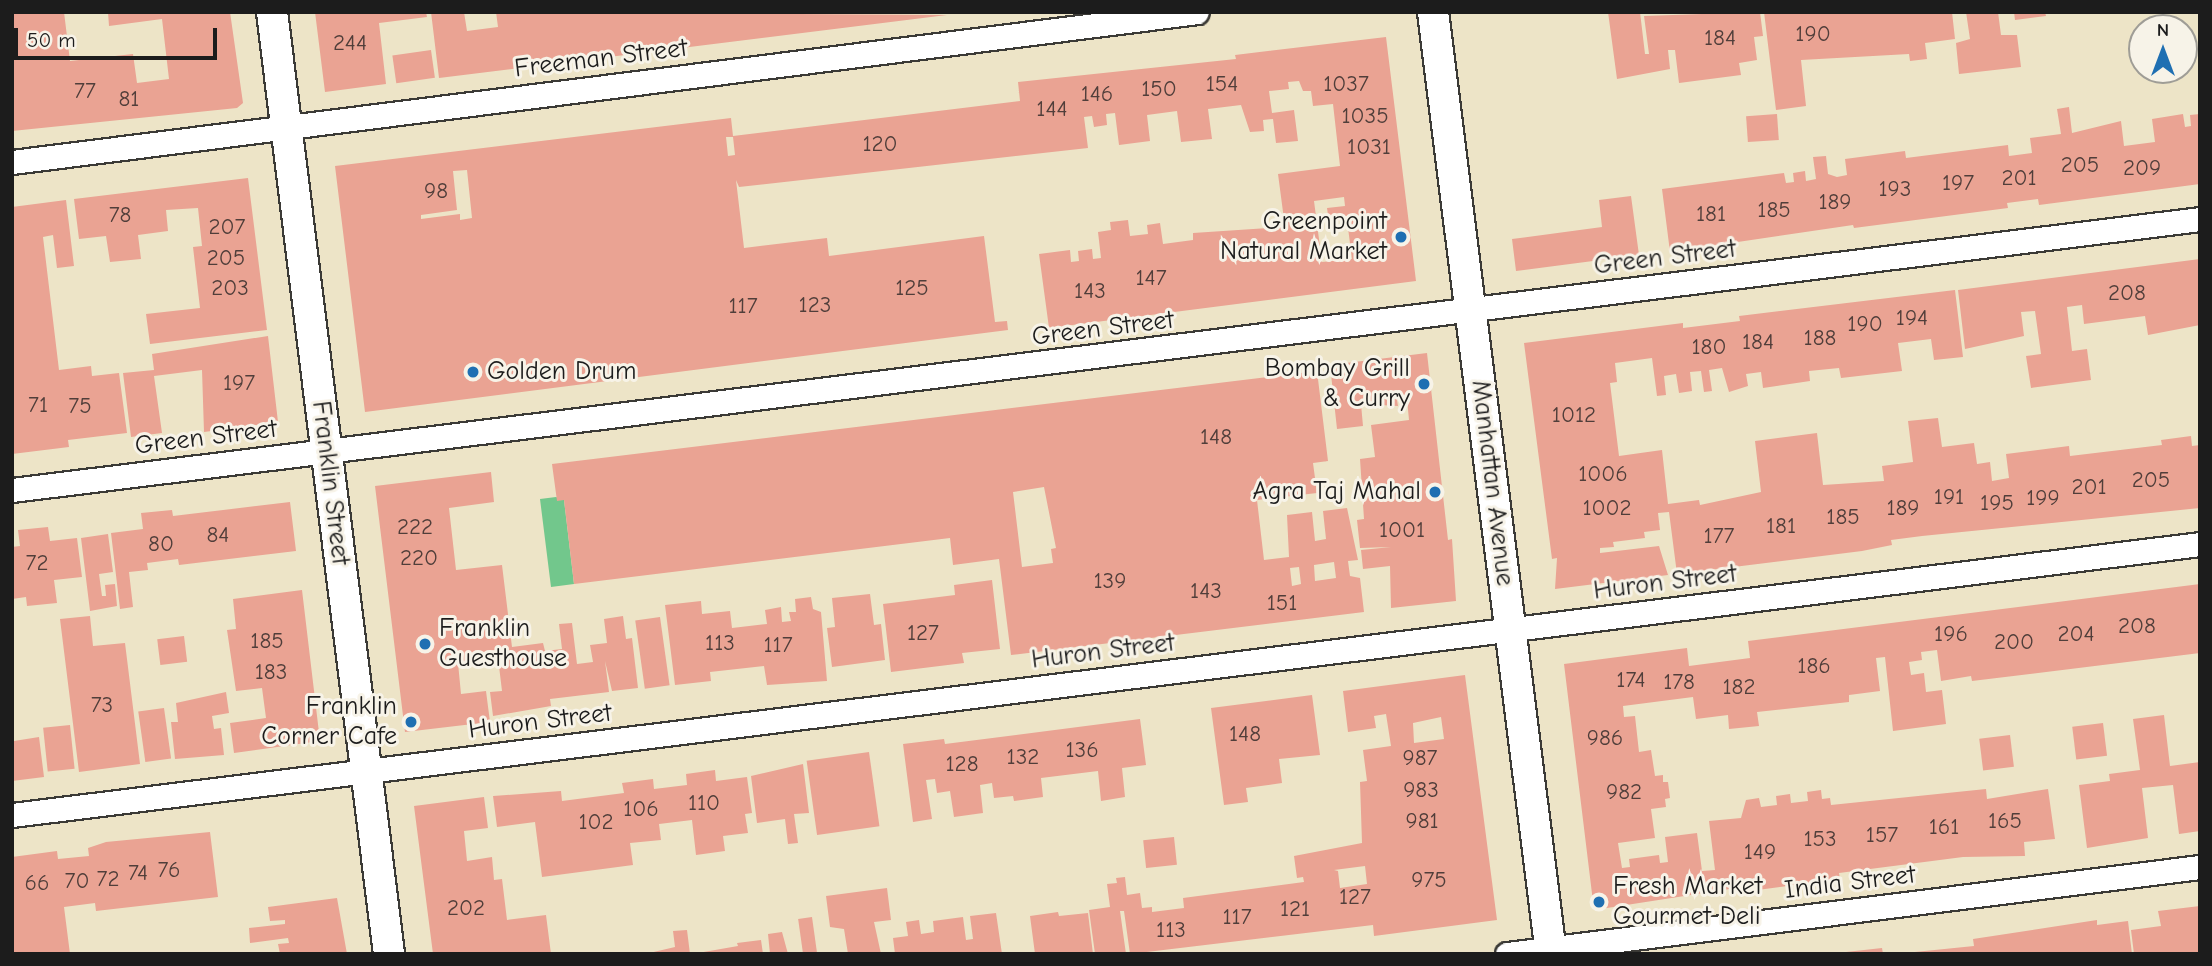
<!DOCTYPE html>
<html>
<head>
<meta charset="utf-8">
<style>
  body { margin:0 }
  #map { position:relative; width:2212px; height:966px; overflow:hidden; background:#ede4c7; font-family:"Comic Neue",sans-serif }
  div>[style] { position:absolute }
  .green>* { inset:0; background:#72c78c }
  .building>* { inset:0; background:#eaa393; transform-origin:0 0 }
  .roads { filter:drop-shadow(2px 0 #3b3a36) drop-shadow(-2px 0 #3b3a36) drop-shadow(0 2px #3b3a36) drop-shadow(0 -2px #3b3a36) }
  .minor>* { height:23px; margin:-11.5px; padding:0 11.5px; transform-origin:11.5px; border-radius:11.5px; background:#fff }
  .tertiary>* { height:30px; margin:-15px; padding:0 15px; transform-origin:15px; border-radius:15px; background:#fff }
  .dots>* { width:19px; height:19px; translate:-50% -50%; box-sizing:border-box; border:4px solid #f7f3e8; border-radius:50% }
  span { translate:-50% -50%; white-space:nowrap; text-align:center; line-height:1.15; -webkit-text-stroke:6px #f7f3e8; paint-order:stroke }
  .number-label { font-size:23px; color:#503e3a }
  .number-label span { -webkit-text-stroke-width:0 }
  .street-label { font-size:26px; color:#1c1c1c }
  .poi-label { font-size:26px; color:#1c1c1c }
  .right { translate:-100% -50%; text-align:right }
  .left { translate:0 -50%; text-align:left }
  .frame { position:absolute; inset:0; border:14px solid #1c1c1c; pointer-events:none }
  .north { position:absolute; left:2128px; top:14px; width:70px; height:70px; box-sizing:border-box; background:#f7f3e8; border:2px solid #9f9d96; border-radius:50%; rotate:0deg; font-size:19px; font-weight:700; line-height:28px; text-align:center; color:#1c1c1c }
  .north::after { content:''; display:block; margin:auto; width:24px; height:32px; background:#1f6fb2; clip-path:polygon(50% 0,100% 100%,50% 72%,0 100%) }
  .scale { position:absolute; left:14px; top:28px; width:203px; height:32px; box-sizing:border-box; border:4px solid #1c1c1c; border-top:0; padding-left:9px; font-size:21px; line-height:24px; white-space:nowrap; color:#1c1c1c; -webkit-text-stroke:5px #f7f3e8; paint-order:stroke }
</style>
</head>
<body>
<div id="map">
  <div class="green">
    <div style="clip-path:polygon(556px 497px,564px 500px,574px 584px,551px 587px,540px 499px)"></div>
  </div>
  <div class="building">
    <div style="clip-path:polygon(12px 12px,64px 12px,70px 61px,133px 54px,137px 83px,169px 79px,162px 19px,109px 26px,108px 12px,230px 12px,243px 103px,237px 108px,12px 131px)"></div>
    <div style="clip-path:polygon(315px 12px,426px 12px,427px 17px,379px 23px,386px 84px,325px 92px)"></div>
    <div style="clip-path:polygon(431px 12px,464px 12px,467px 31px,498px 27px,496px 12px,947px 15px,439px 78px)"></div>
    <div style="clip-path:polygon(1608px 12px,1640px 12px,1645px 54px,1649px 54px,1644px 16px,1760px 12px,1763px 36px,1754px 37px,1757px 60px,1739px 63px,1741px 75px,1679px 83px,1675px 50px,1668px 50px,1670px 69px,1617px 79px)"></div>
    <div style="clip-path:polygon(1764px 12px,1952px 12px,1955px 39px,1925px 43px,1927px 59px,1910px 61px,1909px 54px,1801px 60px,1806px 106px,1776px 110px)"></div>
    <div style="clip-path:polygon(1966px 12px,1998px 12px,2001px 35px,2017px 35px,2021px 67px,1959px 74px,1956px 43px,1970px 39px)"></div>
    <div style="clip-path:polygon(2014px 12px,2045px 12px,2046px 16px,2015px 20px)"></div>
    <div style="clip-path:polygon(evenodd,1386px 37px,1416px 281px,1049px 328px,1039px 254px,1070px 250px,1071px 262px,1079px 261px,1078px 251px,1092px 249px,1093px 259px,1101px 258px,1098px 232px,1111px 230px,1110px 222px,1128px 220px,1130px 236px,1148px 234px,1147px 225px,1160px 223px,1163px 244px,1193px 240px,1193px 233px,1285px 227px,1278px 174px,1340px 166px,1333px 104px,1313px 106px,1311px 91px,1303px 91px,1299px 81px,1288px 82px,1289px 89px,1269px 91px,1272px 113px,1294px 110px,1298px 141px,1276px 143px,1273px 119px,1263px 120px,1264px 131px,1250px 132px,1241px 105px,1208px 109px,1212px 139px,1181px 142px,1177px 111px,1147px 115px,1150px 141px,1119px 145px,1115px 113px,1106px 114px,1107px 125px,1094px 127px,1092px 116px,1084px 117px,1088px 148px,739px 187px,736px 180px,744px 248px,827px 238px,829px 256px,984px 236px,995px 322px,1007px 321px,1008px 330px,365px 412px,335px 166px,731px 118px,733px 136px,1020px 101px,1018px 82px,1236px 59px,1235px 55px,1386px 37px,726px 137px,733px 137px,735px 155px,728px 156px,726px 137px,1386px 37px,467px 170px,472px 218px,460px 220px,460px 214px,421px 219px,421px 215px,457px 210px,453px 171px,467px 170px,1386px 37px,1344px 197px,1345px 206px,1327px 208px,1329px 222px,1347px 220px,1352px 259px,1322px 262px,1314px 201px,1344px 197px)"></div>
    <div style="left:431px;top:50px;width:28px;height:39px;rotate:82deg"></div>
    <div style="clip-path:polygon(2069px 107px,2072px 133px,2121px 121px,2124px 146px,2155px 142px,2152px 119px,2183px 114px,2185px 127px,2191px 126px,2190px 115px,2200px 114px,2200px 184px,2039px 205px,2038px 199px,2007px 203px,2008px 208px,1854px 228px,1853px 225px,1670px 252px,1662px 189px,1784px 173px,1786px 183px,1794px 182px,1793px 173px,1805px 171px,1806px 181px,1816px 179px,1813px 157px,1826px 156px,1828px 174px,1837px 177px,1847px 175px,1845px 159px,1905px 151px,1906px 158px,2008px 145px,2009px 156px,2032px 153px,2030px 138px,2061px 134px,2057px 109px)"></div>
    <div style="left:1777px;top:114px;width:26px;height:31px;rotate:86deg"></div>
    <div style="clip-path:polygon(248px 178px,267px 330px,150px 344px,146px 314px,200px 308px,193px 247px,202px 246px,198px 208px,166px 210px,168px 231px,138px 235px,141px 259px,110px 262px,106px 236px,79px 239px,74px 199px)"></div>
    <div style="clip-path:polygon(1631px 196px,1639px 255px,1516px 271px,1512px 239px,1602px 227px,1599px 200px)"></div>
    <div style="clip-path:polygon(66px 200px,74px 266px,57px 268px,53px 235px,43px 237px,59px 370px,91px 366px,92px 376px,119px 373px,127px 433px,68px 440px,69px 447px,12px 454px,12px 207px)"></div>
    <div style="clip-path:polygon(2200px 259px,2200px 325px,2148px 335px,2145px 316px,2084px 324px,2082px 305px,2067px 307px,2072px 351px,2087px 349px,2091px 380px,2031px 388px,2026px 356px,2041px 354px,2035px 311px,2021px 312px,2024px 336px,1965px 349px,1958px 290px)"></div>
    <div style="clip-path:polygon(1955px 290px,1963px 357px,1934px 360px,1931px 339px,1898px 343px,1902px 371px,1841px 378px,1839px 368px,1809px 371px,1810px 381px,1763px 388px,1761px 372px,1746px 374px,1748px 386px,1729px 392px,1722px 368px,1709px 370px,1712px 391px,1704px 392px,1701px 371px,1690px 372px,1692px 391px,1679px 393px,1676px 374px,1664px 376px,1666px 395px,1657px 396px,1652px 358px,1615px 363px,1617px 382px,1610px 383px,1619px 456px,1662px 450px,1668px 504px,1699px 500px,1700px 505px,1761px 492px,1755px 441px,1817px 433px,1823px 485px,1884px 481px,1882px 466px,1913px 462px,1908px 421px,1938px 418px,1942px 447px,1974px 443px,1977px 464px,1990px 462px,1992px 481px,2009px 478px,2006px 454px,2069px 446px,2070px 456px,2162px 445px,2161px 440px,2191px 436px,2192px 446px,2200px 445px,2200px 508px,1922px 536px,1891px 540px,1892px 545px,1862px 551px,1677px 574px,1669px 512px,1658px 513px,1660px 530px,1644px 532px,1645px 538px,1613px 542px,1614px 547px,1600px 548px,1600px 553px,1659px 546px,1668px 575px,1555px 589px,1557px 558px,1552px 559px,1524px 343px,1683px 323px,1683px 328px,1740px 321px,1739px 316px)"></div>
    <div style="clip-path:polygon(268px 336px,278px 422px,204px 432px,202px 370px,154px 376px,162px 433px,131px 437px,123px 373px,154px 370px,152px 354px)"></div>
    <div style="clip-path:polygon(1427px 353px,1448px 540px,1452px 539px,1456px 601px,1391px 608px,1390px 566px,1363px 569px,1361px 550px,1391px 547px,1360px 548px,1357px 520px,1364px 519px,1360px 459px,1375px 457px,1371px 425px,1409px 420px,1407px 399px,1397px 400px,1398px 406px,1361px 404px,1363px 426px,1337px 429px,1330px 365px)"></div>
    <div style="clip-path:polygon(evenodd,1317px 371px,1328px 461px,1313px 463px,1317px 493px,1257px 500px,1264px 560px,1289px 557px,1287px 515px,1312px 512px,1315px 541px,1326px 539px,1323px 511px,1347px 508px,1358px 560px,1348px 561px,1350px 576px,1360px 578px,1364px 612px,1011px 655px,999px 559px,953px 565px,950px 538px,574px 584px,564px 500px,557px 501px,552px 464px,1317px 371px,1044px 487px,1056px 548px,1051px 549px,1053px 563px,1022px 567px,1013px 492px,1044px 487px,1317px 371px,1334px 562px,1336px 578px,1315px 581px,1314px 565px,1334px 562px,1317px 371px,1299px 567px,1301px 584px,1292px 586px,1290px 568px,1299px 567px)"></div>
    <div style="clip-path:polygon(491px 472px,494px 502px,449px 508px,456px 570px,502px 565px,512px 647px,543px 643px,545px 651px,562px 649px,559px 624px,572px 623px,577px 664px,593px 662px,590px 645px,607px 643px,604px 619px,623px 616px,626px 639px,632px 638px,638px 688px,612px 691px,605px 661px,609px 692px,550px 699px,551px 706px,493px 716px,490px 692px,502px 691px,498px 658px,458px 663px,461px 694px,486px 691px,490px 722px,405px 732px,375px 486px)"></div>
    <div style="clip-path:polygon(290px 502px,296px 551px,179px 565px,178px 559px,147px 563px,148px 570px,129px 572px,133px 607px,120px 609px,111px 533px,143px 529px,141px 513px,172px 510px,173px 516px)"></div>
    <div style="clip-path:polygon(48px 527px,50px 541px,77px 538px,82px 577px,54px 580px,57px 603px,27px 606px,26px 597px,12px 599px,12px 547px,20px 546px,18px 530px)"></div>
    <div style="clip-path:polygon(108px 534px,113px 572px,99px 574px,102px 596px,106px 596px,105px 585px,115px 584px,117px 606px,90px 611px,81px 538px)"></div>
    <div style="clip-path:polygon(992px 580px,1000px 649px,962px 653px,964px 663px,891px 672px,883px 604px,955px 595px,954px 585px)"></div>
    <div style="clip-path:polygon(2200px 584px,2200px 653px,1972px 681px,1971px 676px,1941px 681px,1937px 650px,1921px 652px,1922px 660px,1909px 662px,1911px 675px,1924px 673px,1926px 692px,1942px 690px,1946px 724px,1893px 731px,1885px 657px,1876px 658px,1880px 691px,1849px 695px,1849px 702px,1757px 712px,1759px 726px,1729px 729px,1728px 715px,1696px 719px,1693px 697px,1623px 706px,1624px 717px,1635px 716px,1639px 752px,1651px 750px,1655px 776px,1663px 775px,1663px 782px,1668px 782px,1670px 798px,1665px 799px,1666px 807px,1651px 809px,1655px 838px,1618px 843px,1622px 868px,1630px 867px,1629px 859px,1659px 855px,1660px 863px,1668px 862px,1665px 837px,1697px 833px,1702px 871px,1715px 870px,1709px 821px,1741px 818px,1746px 800px,1759px 798px,1761px 807px,1777px 805px,1776px 796px,1790px 794px,1791px 803px,1808px 801px,1807px 792px,1821px 790px,1822px 799px,1830px 798px,1831px 805px,1986px 789px,1987px 799px,2048px 789px,2055px 839px,2024px 842px,2025px 856px,1963px 857px,1839px 873px,1840px 879px,1750px 891px,1749px 886px,1594px 910px,1564px 664px,1687px 648px,1689px 666px,1750px 658px,1748px 641px)"></div>
    <div style="clip-path:polygon(302px 590px,320px 741px,234px 753px,230px 723px,266px 718px,262px 688px,236px 691px,227px 630px,236px 629px,233px 599px)"></div>
    <div style="clip-path:polygon(870px 594px,874px 625px,881px 624px,885px 660px,832px 667px,827px 628px,835px 627px,832px 598px)"></div>
    <div style="clip-path:polygon(811px 597px,813px 609px,821px 612px,827px 681px,767px 685px,764px 666px,710px 672px,711px 681px,675px 685px,665px 605px,701px 601px,702px 614px,730px 611px,732px 628px,767px 624px,765px 610px,781px 607px,782px 622px,791px 621px,789px 612px,796px 612px,795px 599px)"></div>
    <div style="clip-path:polygon(90px 616px,93px 646px,125px 643px,140px 764px,79px 772px,60px 619px)"></div>
    <div style="left:660px;top:617px;width:69px;height:25px;rotate:82deg"></div>
    <div style="left:184px;top:636px;width:26px;height:27px;rotate:83deg"></div>
    <div style="clip-path:polygon(evenodd,1465px 675px,1497px 920px,1374px 936px,1373px 925px,1130px 954px,1124px 911px,1120px 911px,1126px 954px,1095px 954px,1089px 910px,1110px 907px,1107px 884px,1117px 883px,1116px 878px,1125px 877px,1127px 895px,1140px 893px,1142px 908px,1152px 907px,1152px 912px,1184px 908px,1183px 898px,1304px 882px,1303px 877px,1297px 878px,1294px 856px,1362px 843px,1360px 782px,1367px 781px,1363px 750px,1391px 746px,1386px 714px,1374px 716px,1376px 728px,1348px 732px,1343px 691px,1465px 675px,1441px 717px,1444px 739px,1414px 743px,1413px 723px,1441px 717px,1465px 675px,1365px 866px,1367px 884px,1340px 888px,1338px 871px,1334px 870px,1365px 866px)"></div>
    <div style="clip-path:polygon(226px 692px,229px 713px,212px 716px,214px 729px,221px 728px,224px 755px,175px 759px,171px 722px,178px 722px,176px 703px)"></div>
    <div style="clip-path:polygon(1312px 695px,1320px 755px,1279px 759px,1282px 783px,1246px 788px,1248px 802px,1224px 805px,1211px 708px)"></div>
    <div style="left:164px;top:708px;width:51px;height:26px;rotate:82deg"></div>
    <div style="clip-path:polygon(2164px 715px,2170px 766px,2200px 762px,2200px 831px,2179px 834px,2173px 785px,2142px 788px,2148px 838px,2087px 848px,2079px 785px,2110px 781px,2109px 774px,2140px 770px,2133px 719px)"></div>
    <div style="clip-path:polygon(1140px 719px,1146px 765px,1122px 768px,1125px 797px,1101px 801px,1098px 771px,1041px 778px,1043px 797px,1014px 801px,1013px 796px,994px 798px,992px 783px,980px 785px,983px 813px,954px 817px,950px 791px,937px 793px,935px 779px,926px 780px,932px 819px,913px 822px,903px 744px,944px 739px,945px 744px)"></div>
    <div style="left:2103px;top:723px;width:33px;height:31px;rotate:83deg"></div>
    <div style="left:70px;top:725px;width:44px;height:27px;rotate:84deg"></div>
    <div style="left:2010px;top:735px;width:32px;height:31px;rotate:83deg"></div>
    <div style="clip-path:polygon(39px 737px,44px 777px,12px 781px,14px 741px)"></div>
    <div style="left:869px;top:752px;width:75px;height:63px;rotate:82deg"></div>
    <div style="clip-path:polygon(803px 764px,809px 813px,794px 814px,798px 843px,788px 844px,785px 819px,757px 823px,751px 776px)"></div>
    <div style="clip-path:polygon(715px 770px,716px 781px,747px 777px,752px 813px,745px 814px,748px 833px,723px 836px,725px 851px,696px 855px,692px 820px,659px 824px,661px 840px,630px 843px,633px 865px,542px 877px,535px 822px,497px 827px,493px 796px,561px 791px,562px 801px,624px 793px,622px 783px,653px 779px,654px 789px,687px 785px,686px 774px)"></div>
    <div style="clip-path:polygon(484px 797px,488px 828px,464px 831px,467px 861px,492px 857px,494px 880px,502px 879px,507px 920px,546px 915px,551px 954px,433px 954px,414px 806px)"></div>
    <div style="clip-path:polygon(210px 832px,218px 897px,96px 911px,95px 903px,64px 907px,70px 954px,12px 954px,12px 857px,57px 851px,58px 859px,89px 856px,88px 848px,106px 842px)"></div>
    <div style="left:1174px;top:837px;width:28px;height:31px;rotate:84deg"></div>
    <div style="clip-path:polygon(887px 888px,891px 920px,874px 922px,881px 954px,848px 954px,844px 929px,830px 927px,826px 896px)"></div>
    <div style="clip-path:polygon(337px 898px,347px 954px,280px 954px,278px 944px,289px 943px,288px 938px,250px 943px,249px 928px,285px 924px,285px 920px,270px 921px,268px 907px)"></div>
    <div style="clip-path:polygon(2200px 906px,2200px 954px,2134px 954px,2131px 930px,2161px 926px,2158px 911px)"></div>
    <div style="clip-path:polygon(1058px 912px,1059px 916px,1088px 913px,1093px 954px,1035px 954px,1030px 916px)"></div>
    <div style="clip-path:polygon(996px 913px,1002px 954px,895px 954px,893px 938px,908px 936px,906px 922px,919px 920px,921px 934px,934px 932px,933px 921px,963px 917px,966px 940px,973px 939px,970px 916px)"></div>
    <div style="left:812px;top:917px;width:37px;height:14px;rotate:82deg"></div>
    <div style="clip-path:polygon(2097px 920px,2097px 925px,2128px 921px,2132px 954px,1895px 954px,1974px 946px,1973px 939px)"></div>
    <div style="clip-path:polygon(687px 930px,690px 954px,645px 954px,675px 947px,673px 931px)"></div>
    <div style="clip-path:polygon(782px 932px,788px 954px,770px 954px,768px 934px)"></div>
    <div style="clip-path:polygon(761px 940px,763px 954px,692px 954px,738px 946px,737px 943px)"></div>
    <div style="clip-path:polygon(1882px 948px,1883px 954px,1847px 954px,1846px 952px)"></div>
  </div>
  <div class="roads">
    <div class="minor">
      <div style="left:12px;top:162px;width:1194px;rotate:-7.21deg"></div>
      <div style="left:12px;top:490px;width:2205px;rotate:-7.06deg"></div>
      <div style="left:12px;top:815px;width:2205px;rotate:-7.06deg"></div>
      <div style="left:1507px;top:954px;width:698px;rotate:-7.16deg"></div>
    </div>
    <div class="tertiary">
      <div style="left:272px;top:12px;width:949px;rotate:82.92deg"></div>
      <div style="left:1433px;top:12px;width:949px;rotate:82.86deg"></div>
    </div>
  </div>
  <div class="dots">
    <div style="left:1401px;top:237px;background:#1f6fb2"></div>
    <div style="left:473px;top:372px;background:#1f6fb2"></div>
    <div style="left:1424px;top:384px;background:#1f6fb2"></div>
    <div style="left:1435px;top:492px;background:#1f6fb2"></div>
    <div style="left:425px;top:644px;background:#1f6fb2"></div>
    <div style="left:411px;top:722px;background:#1f6fb2"></div>
    <div style="left:1599px;top:902px;background:#1f6fb2"></div>
  </div>
  <div class="number-label">
    <span style="left:1813px;top:34px">190</span>
    <span style="left:1720px;top:38px">184</span>
    <span style="left:350px;top:43px">244</span>
    <span style="left:1222px;top:84px">154</span>
    <span style="left:1346px;top:84px">1037</span>
    <span style="left:1159px;top:89px">150</span>
    <span style="left:85px;top:91px">77</span>
    <span style="left:1097px;top:94px">146</span>
    <span style="left:129px;top:99px">81</span>
    <span style="left:1052px;top:109px">144</span>
    <span style="left:1365px;top:116px">1035</span>
    <span style="left:880px;top:144px">120</span>
    <span style="left:1369px;top:147px">1031</span>
    <span style="left:2080px;top:165px">205</span>
    <span style="left:2142px;top:168px">209</span>
    <span style="left:2019px;top:178px">201</span>
    <span style="left:1958px;top:183px">197</span>
    <span style="left:1895px;top:189px">193</span>
    <span style="left:436px;top:191px">98</span>
    <span style="left:1835px;top:202px">189</span>
    <span style="left:1774px;top:210px">185</span>
    <span style="left:1711px;top:214px">181</span>
    <span style="left:120px;top:215px">78</span>
    <span style="left:227px;top:227px">207</span>
    <span style="left:226px;top:258px">205</span>
    <span style="left:1151px;top:278px">147</span>
    <span style="left:230px;top:288px">203</span>
    <span style="left:912px;top:288px">125</span>
    <span style="left:1090px;top:291px">143</span>
    <span style="left:2127px;top:293px">208</span>
    <span style="left:815px;top:305px">123</span>
    <span style="left:743px;top:306px">117</span>
    <span style="left:1912px;top:318px">194</span>
    <span style="left:1865px;top:324px">190</span>
    <span style="left:1820px;top:338px">188</span>
    <span style="left:1758px;top:342px">184</span>
    <span style="left:1709px;top:347px">180</span>
    <span style="left:239px;top:383px">197</span>
    <span style="left:38px;top:405px">71</span>
    <span style="left:80px;top:406px">75</span>
    <span style="left:1574px;top:415px">1012</span>
    <span style="left:1216px;top:437px">148</span>
    <span style="left:1603px;top:474px">1006</span>
    <span style="left:2151px;top:480px">205</span>
    <span style="left:2089px;top:487px">201</span>
    <span style="left:1949px;top:497px">191</span>
    <span style="left:2043px;top:498px">199</span>
    <span style="left:1997px;top:503px">195</span>
    <span style="left:1607px;top:508px">1002</span>
    <span style="left:1903px;top:508px">189</span>
    <span style="left:1843px;top:517px">185</span>
    <span style="left:1781px;top:526px">181</span>
    <span style="left:415px;top:527px">222</span>
    <span style="left:1402px;top:530px">1001</span>
    <span style="left:218px;top:535px">84</span>
    <span style="left:1719px;top:536px">177</span>
    <span style="left:161px;top:544px">80</span>
    <span style="left:419px;top:558px">220</span>
    <span style="left:37px;top:563px">72</span>
    <span style="left:1110px;top:581px">139</span>
    <span style="left:1206px;top:591px">143</span>
    <span style="left:1282px;top:603px">151</span>
    <span style="left:2137px;top:626px">208</span>
    <span style="left:923px;top:633px">127</span>
    <span style="left:1951px;top:634px">196</span>
    <span style="left:2076px;top:634px">204</span>
    <span style="left:267px;top:641px">185</span>
    <span style="left:2014px;top:642px">200</span>
    <span style="left:720px;top:643px">113</span>
    <span style="left:778px;top:645px">117</span>
    <span style="left:1814px;top:666px">186</span>
    <span style="left:271px;top:672px">183</span>
    <span style="left:1631px;top:680px">174</span>
    <span style="left:1679px;top:682px">178</span>
    <span style="left:1739px;top:687px">182</span>
    <span style="left:102px;top:705px">73</span>
    <span style="left:1245px;top:734px">148</span>
    <span style="left:1605px;top:738px">986</span>
    <span style="left:1082px;top:750px">136</span>
    <span style="left:1023px;top:757px">132</span>
    <span style="left:1420px;top:758px">987</span>
    <span style="left:962px;top:764px">128</span>
    <span style="left:1421px;top:790px">983</span>
    <span style="left:1624px;top:792px">982</span>
    <span style="left:704px;top:803px">110</span>
    <span style="left:641px;top:809px">106</span>
    <span style="left:1422px;top:821px">981</span>
    <span style="left:2005px;top:821px">165</span>
    <span style="left:596px;top:822px">102</span>
    <span style="left:1944px;top:827px">161</span>
    <span style="left:1882px;top:835px">157</span>
    <span style="left:1820px;top:839px">153</span>
    <span style="left:1760px;top:852px">149</span>
    <span style="left:169px;top:870px">76</span>
    <span style="left:138px;top:873px">74</span>
    <span style="left:108px;top:879px">72</span>
    <span style="left:1429px;top:880px">975</span>
    <span style="left:77px;top:881px">70</span>
    <span style="left:37px;top:883px">66</span>
    <span style="left:1355px;top:897px">127</span>
    <span style="left:466px;top:908px">202</span>
    <span style="left:1295px;top:909px">121</span>
    <span style="left:1237px;top:917px">117</span>
    <span style="left:1171px;top:930px">113</span>
  </div>
  <div class="street-label">
    <span style="left:601px;top:59px;rotate:-7deg">Freeman Street</span>
    <span style="left:1665px;top:258px;rotate:-7deg">Green Street</span>
    <span style="left:1103px;top:329px;rotate:-7deg">Green Street</span>
    <span style="left:206px;top:438px;rotate:-7deg">Green Street</span>
    <span style="left:330px;top:483px;rotate:83deg">Franklin Street</span>
    <span style="left:1492px;top:483px;rotate:83deg">Manhattan Avenue</span>
    <span style="left:1665px;top:583px;rotate:-7deg">Huron Street</span>
    <span style="left:1103px;top:652px;rotate:-7deg">Huron Street</span>
    <span style="left:540px;top:722px;rotate:-7deg">Huron Street</span>
    <span style="left:1850px;top:883px;rotate:-7deg">India Street</span>
  </div>
  <div class="poi-label">
    <span class="right" style="left:1387px;top:237px">Greenpoint<br>Natural Market</span>
    <span class="right" style="left:1410px;top:384px">Bombay Grill<br>&amp; Curry</span>
    <span class="left" style="left:487px;top:372px">Golden Drum</span>
    <span class="right" style="left:1421px;top:492px">Agra Taj Mahal</span>
    <span class="left" style="left:439px;top:644px">Franklin<br>Guesthouse</span>
    <span class="right" style="left:397px;top:722px">Franklin<br>Corner Cafe</span>
    <span class="left" style="left:1613px;top:902px">Fresh Market<br>Gourmet Deli</span>
  </div>
  <div class="frame"></div>
  <div class="north">N</div>
  <div class="scale">50 m</div>
</div>
</body>
</html>
